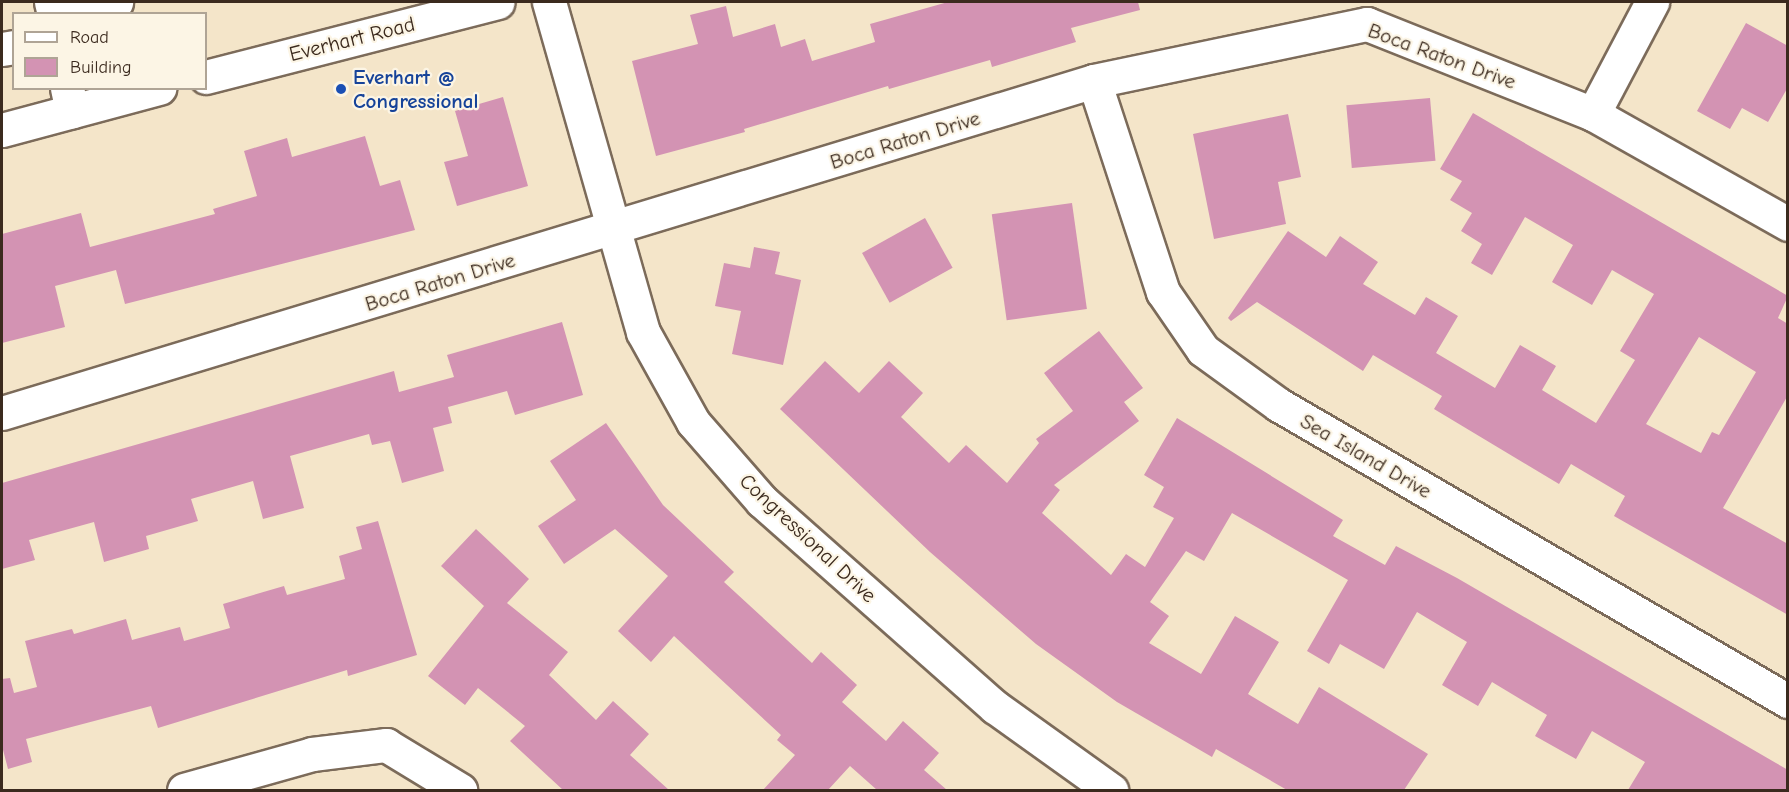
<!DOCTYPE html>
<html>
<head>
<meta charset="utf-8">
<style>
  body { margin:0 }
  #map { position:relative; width:1789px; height:792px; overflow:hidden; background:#f4e5c9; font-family:"Comic Neue",sans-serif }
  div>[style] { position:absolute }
  .building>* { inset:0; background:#d393b3; transform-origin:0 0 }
  .roads { filter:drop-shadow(2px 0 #7c6b5a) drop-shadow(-2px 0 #7c6b5a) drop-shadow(0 2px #7c6b5a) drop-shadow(0 -2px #7c6b5a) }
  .minor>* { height:33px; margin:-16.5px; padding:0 16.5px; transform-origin:16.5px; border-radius:16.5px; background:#fff }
  .major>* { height:33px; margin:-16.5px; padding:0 16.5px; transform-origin:16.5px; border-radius:16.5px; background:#fff }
  .dots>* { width:16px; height:16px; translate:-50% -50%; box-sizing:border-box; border:3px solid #fcf5e5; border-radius:50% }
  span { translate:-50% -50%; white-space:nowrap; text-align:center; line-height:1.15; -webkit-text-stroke:4.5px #fcf5e5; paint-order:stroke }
  .street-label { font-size:21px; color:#3b2a1e }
  .transit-label { font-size:21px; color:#164399; font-weight:700 }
  .left { translate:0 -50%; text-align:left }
  .frame { position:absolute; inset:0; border:3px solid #3b2a1e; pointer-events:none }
  .legend { position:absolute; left:12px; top:12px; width:195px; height:78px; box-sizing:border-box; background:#fcf5e5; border:2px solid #afa495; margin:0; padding:8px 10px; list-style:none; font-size:18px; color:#3b2a1e }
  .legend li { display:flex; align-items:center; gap:12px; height:30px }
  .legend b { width:30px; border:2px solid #afa495 }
</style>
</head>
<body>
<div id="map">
  <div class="building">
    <div style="clip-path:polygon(948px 2px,1138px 2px,1140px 10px,1071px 28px,1076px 42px,992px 67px,990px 60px,889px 89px,888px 86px,744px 129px,745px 132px,656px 156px,632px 61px,698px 44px,690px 15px,726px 6px,733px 37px,775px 24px,781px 47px,805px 39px,812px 61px,875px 42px,870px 24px)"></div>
    <div style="clip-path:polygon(1746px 23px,1788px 46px,1788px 87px,1768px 122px,1742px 108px,1730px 129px,1697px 111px)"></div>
    <div style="clip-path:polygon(503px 97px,528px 186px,457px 206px,444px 162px,468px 156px,455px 111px)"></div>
    <div style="left:1430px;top:98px;width:63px;height:84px;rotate:85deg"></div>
    <div style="clip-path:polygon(evenodd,1473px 113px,1788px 296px,1778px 318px,1788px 324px,1788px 395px,1723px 508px,1788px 544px,1788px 615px,1614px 516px,1625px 496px,1571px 464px,1559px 484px,1434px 409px,1442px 396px,1373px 355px,1363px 371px,1257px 302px,1231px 321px,1228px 318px,1288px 231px,1326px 257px,1340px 236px,1378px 262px,1363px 284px,1415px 315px,1426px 297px,1458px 316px,1436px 353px,1495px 388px,1520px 345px,1556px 366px,1542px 390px,1596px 423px,1635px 360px,1620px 351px,1654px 294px,1612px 270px,1592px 305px,1552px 282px,1573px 245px,1525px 217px,1492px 275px,1471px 263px,1482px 244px,1461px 231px,1472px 213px,1450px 200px,1462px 181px,1440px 169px,1473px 113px,1699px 337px,1756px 372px,1719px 435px,1712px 432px,1701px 453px,1646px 424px,1699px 337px)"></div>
    <div style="clip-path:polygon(1288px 114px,1301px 177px,1278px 182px,1286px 224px,1214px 239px,1193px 134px)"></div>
    <div style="clip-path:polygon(365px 136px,380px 186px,400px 180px,415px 230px,125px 304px,116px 270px,55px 286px,65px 327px,2px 343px,2px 234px,81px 213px,90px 247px,215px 214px,213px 209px,257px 196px,244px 151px,287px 138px,292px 157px)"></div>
    <div style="left:1072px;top:203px;width:107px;height:81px;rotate:82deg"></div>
    <div style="left:925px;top:218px;width:57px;height:72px;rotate:61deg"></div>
    <div style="clip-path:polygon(754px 247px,780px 252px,775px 274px,801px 280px,783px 365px,732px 354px,741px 311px,715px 306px,724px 263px,750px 268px)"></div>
    <div style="clip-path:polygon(562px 322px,583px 395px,515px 415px,507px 391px,448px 407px,452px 423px,433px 428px,444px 471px,402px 483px,390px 441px,372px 445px,369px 434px,290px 456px,304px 508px,263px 519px,253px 481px,191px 499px,198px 521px,146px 536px,149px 549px,104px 562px,94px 522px,29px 540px,35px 560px,2px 569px,2px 483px,394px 371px,399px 392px,454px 377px,447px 355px)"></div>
    <div style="clip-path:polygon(1099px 331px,1143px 388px,1124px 402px,1139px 421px,1054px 485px,1060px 490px,1042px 513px,1111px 575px,1126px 554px,1145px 567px,1174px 518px,1153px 507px,1164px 487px,1144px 475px,1177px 418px,1343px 520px,1333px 536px,1385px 565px,1396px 546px,1457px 578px,1788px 770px,1788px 790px,1628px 790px,1645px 762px,1592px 731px,1576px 759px,1535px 736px,1547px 715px,1492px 682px,1478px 706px,1442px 685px,1467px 642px,1417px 612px,1384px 669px,1340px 644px,1329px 664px,1307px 651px,1348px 580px,1232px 513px,1204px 561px,1186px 551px,1150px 602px,1169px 616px,1149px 643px,1201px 674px,1235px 616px,1279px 642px,1248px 694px,1298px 724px,1319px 687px,1428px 754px,1404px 790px,1287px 790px,1216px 749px,1212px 757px,1117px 702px,1036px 644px,930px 552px,780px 409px,825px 361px,859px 393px,889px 361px,923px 393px,901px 417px,949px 463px,966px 445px,1007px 483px,1039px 443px,1036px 439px,1073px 411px,1044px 373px)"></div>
    <div style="clip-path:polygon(606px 423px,663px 505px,734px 572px,724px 582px,812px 663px,821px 652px,857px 685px,842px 702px,886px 741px,903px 721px,939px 753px,924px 770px,947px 790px,877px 790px,850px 766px,828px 790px,763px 790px,795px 755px,777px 740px,781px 735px,674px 636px,651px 662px,618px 631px,668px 576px,615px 529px,564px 564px,538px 526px,576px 500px,550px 461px)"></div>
    <div style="clip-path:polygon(378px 521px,417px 655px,348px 676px,347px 670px,158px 728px,151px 706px,26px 739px,32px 762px,8px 769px,2px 746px,2px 679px,10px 678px,14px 693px,37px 687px,25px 641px,72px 629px,74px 634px,126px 619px,132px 640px,180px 627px,184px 641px,230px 628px,223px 604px,284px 586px,287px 595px,345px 579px,339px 556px,362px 549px,356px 527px)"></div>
    <div style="clip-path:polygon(476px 529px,529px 579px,507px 603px,568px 652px,549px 675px,596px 720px,613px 701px,649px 734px,630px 755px,669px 790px,563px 790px,510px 741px,525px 726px,478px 688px,465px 705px,428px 676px,484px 606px,441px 566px)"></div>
  </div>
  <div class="roads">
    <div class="minor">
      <div style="left:51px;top:2px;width:12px;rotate:76deg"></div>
      <div style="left:549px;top:2px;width:343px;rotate:74.1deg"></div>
      <div style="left:643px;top:332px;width:103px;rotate:60.9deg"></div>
      <div style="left:693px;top:422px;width:105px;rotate:48.9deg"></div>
      <div style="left:762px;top:501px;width:311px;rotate:41.5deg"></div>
      <div style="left:995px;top:707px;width:143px;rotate:35.6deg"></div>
      <div style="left:77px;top:14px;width:41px;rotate:-17.1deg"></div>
      <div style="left:2px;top:49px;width:12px;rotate:-9deg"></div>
      <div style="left:1094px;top:81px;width:222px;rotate:71.9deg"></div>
      <div style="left:1163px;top:292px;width:70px;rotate:55.4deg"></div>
      <div style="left:1203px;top:350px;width:94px;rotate:35.9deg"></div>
      <div style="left:1279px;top:405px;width:589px;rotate:30.18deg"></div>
      <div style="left:67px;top:88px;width:24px;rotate:78deg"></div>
      <div style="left:1593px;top:114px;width:127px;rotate:-62.2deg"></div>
      <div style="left:2px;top:413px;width:1141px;rotate:-16.91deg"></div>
      <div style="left:1094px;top:81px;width:279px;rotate:-11.8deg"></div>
      <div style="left:1367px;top:24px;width:243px;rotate:21.7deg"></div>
      <div style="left:1593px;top:114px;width:224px;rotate:29.4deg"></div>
      <div style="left:184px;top:790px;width:133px;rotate:-15.7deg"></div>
      <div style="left:312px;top:754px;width:75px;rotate:-6.9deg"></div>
      <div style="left:386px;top:745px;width:87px;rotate:31.3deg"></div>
    </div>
    <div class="major">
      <div style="left:206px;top:77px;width:301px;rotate:-14.4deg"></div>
      <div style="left:2px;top:130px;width:163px;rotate:-15deg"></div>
    </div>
  </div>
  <div class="dots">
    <div style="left:341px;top:89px;background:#1a4fb4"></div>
  </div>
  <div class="street-label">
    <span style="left:352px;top:39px;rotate:-14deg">Everhart Road</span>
    <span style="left:1442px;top:56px;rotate:20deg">Boca Raton Drive</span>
    <span style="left:905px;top:140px;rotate:-17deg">Boca Raton Drive</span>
    <span style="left:440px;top:282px;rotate:-17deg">Boca Raton Drive</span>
    <span style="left:1366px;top:456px;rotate:30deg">Sea Island Drive</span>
    <span style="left:808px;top:538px;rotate:43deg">Congressional Drive</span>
  </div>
  <div class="transit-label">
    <span class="left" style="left:353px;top:89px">Everhart @<br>Congressional</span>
  </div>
  <div class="frame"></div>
  <ul class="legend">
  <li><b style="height:8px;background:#fff"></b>Road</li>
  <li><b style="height:16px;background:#d393b3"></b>Building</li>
  </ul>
</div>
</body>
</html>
